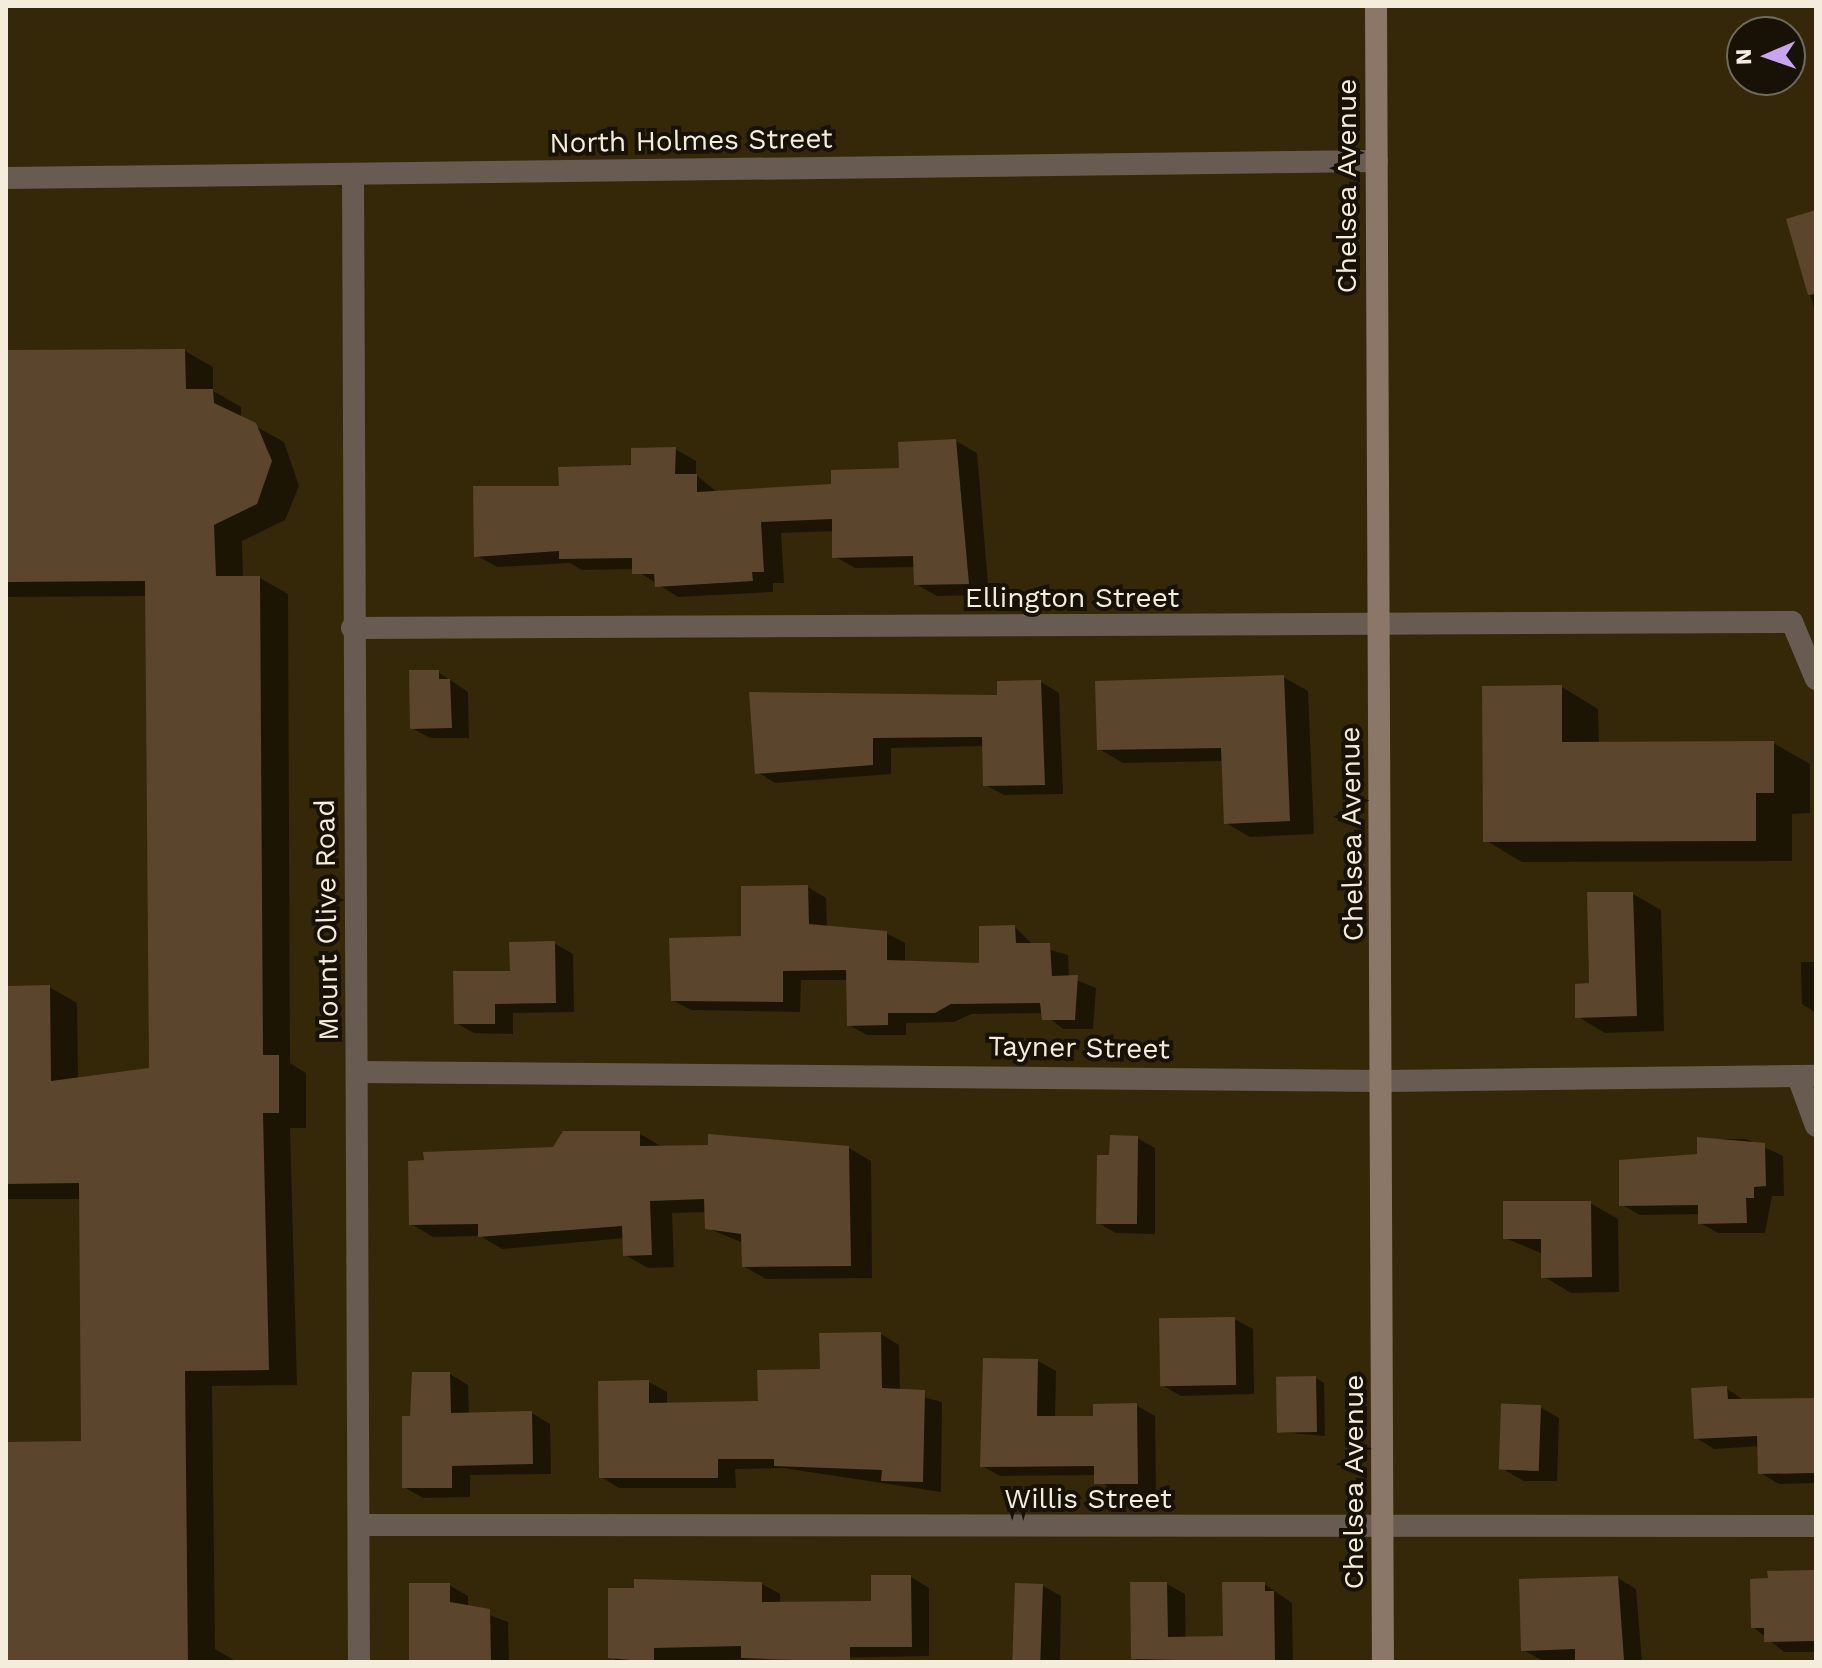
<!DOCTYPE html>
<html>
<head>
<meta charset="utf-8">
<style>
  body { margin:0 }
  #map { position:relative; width:1822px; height:1668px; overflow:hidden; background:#352809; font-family:"Work Sans",sans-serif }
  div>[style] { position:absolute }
  .shadow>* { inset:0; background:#0007 }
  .building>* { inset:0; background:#5b452c; transform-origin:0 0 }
  .minor>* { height:22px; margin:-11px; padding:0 11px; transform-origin:11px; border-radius:11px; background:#685c52 }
  .secondary>* { height:22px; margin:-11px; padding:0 11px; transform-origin:11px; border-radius:11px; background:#8b7768 }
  span { translate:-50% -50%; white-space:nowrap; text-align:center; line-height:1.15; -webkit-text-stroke:8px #181206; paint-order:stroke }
  .street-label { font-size:28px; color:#f5eddb }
  .frame { position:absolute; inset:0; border:8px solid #f5eddb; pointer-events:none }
  .north { position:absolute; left:1726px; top:16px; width:80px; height:80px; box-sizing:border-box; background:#181206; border:2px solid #706a5b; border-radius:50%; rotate:268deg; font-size:22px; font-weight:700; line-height:32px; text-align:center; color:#f5eddb }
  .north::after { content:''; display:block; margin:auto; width:28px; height:36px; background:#c8a6ef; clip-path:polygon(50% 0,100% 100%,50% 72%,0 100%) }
</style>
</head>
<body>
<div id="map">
  <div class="shadow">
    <div style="clip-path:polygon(1816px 212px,1816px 315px,1789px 220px)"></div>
    <div style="clip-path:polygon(185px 351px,213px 367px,213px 391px,241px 407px,241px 418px,284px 442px,299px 486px,285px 520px,242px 541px,243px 578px,260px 578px,288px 594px,290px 1063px,306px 1073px,306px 1128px,290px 1128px,297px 1385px,212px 1386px,215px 1649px,237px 1662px,6px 1662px,6px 1444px,83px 1443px,81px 1199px,6px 1199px,6px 988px,49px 987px,77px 1003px,78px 1079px,151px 1070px,148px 596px,6px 597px,6px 352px)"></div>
    <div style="clip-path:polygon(956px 441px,977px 453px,989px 595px,937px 596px,916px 584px,915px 567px,855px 568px,834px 556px,834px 531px,781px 533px,784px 583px,773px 583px,773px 592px,678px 597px,634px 569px,582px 570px,570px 563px,497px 567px,476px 555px,561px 488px,675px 449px,696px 461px,696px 475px,717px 492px,833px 486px,901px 470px)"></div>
    <div style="clip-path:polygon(438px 672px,468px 692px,469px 738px,430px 738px,412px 728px)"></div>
    <div style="clip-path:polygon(1283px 677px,1308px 691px,1314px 834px,1250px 837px,1226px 823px,1223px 761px,1123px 763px,1099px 749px)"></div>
    <div style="clip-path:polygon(1041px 682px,1059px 693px,1063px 794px,1004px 795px,985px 785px,984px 746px,891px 748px,891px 774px,775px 783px,757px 772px)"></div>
    <div style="clip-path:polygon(1562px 687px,1598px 709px,1599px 744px,1773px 743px,1810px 764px,1810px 813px,1792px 814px,1792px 861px,1522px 862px,1485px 840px)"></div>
    <div style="clip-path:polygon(808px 887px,826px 898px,827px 928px,886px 933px,905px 943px,905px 963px,981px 965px,1015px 927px,1033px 945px,1068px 955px,1069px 977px,1096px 988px,1093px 1029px,1063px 1029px,1043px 1013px,971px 1014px,954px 1022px,906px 1023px,906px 1035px,867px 1035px,849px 1025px,848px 980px,801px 980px,800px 1012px,691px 1010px,672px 1000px)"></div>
    <div style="clip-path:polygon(1633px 894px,1661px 910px,1664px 1031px,1605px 1033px,1577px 1016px)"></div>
    <div style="clip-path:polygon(554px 943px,573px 954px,574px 1012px,513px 1013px,513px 1034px,474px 1033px,456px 1023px)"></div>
    <div style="clip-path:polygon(1801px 962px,1816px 962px,1816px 1013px,1802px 1004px)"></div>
    <div style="clip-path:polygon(639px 1133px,662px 1147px,849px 1148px,871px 1161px,872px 1278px,766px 1279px,743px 1266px,743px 1243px,707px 1228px,706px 1212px,672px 1213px,674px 1267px,648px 1268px,625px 1255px,625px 1238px,502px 1249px,480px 1236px,433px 1237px,411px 1224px,554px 1149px)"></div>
    <div style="clip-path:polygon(1137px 1138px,1155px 1148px,1155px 1234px,1116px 1233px,1098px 1223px,1111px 1157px)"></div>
    <div style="clip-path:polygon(1699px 1139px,1746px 1139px,1783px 1156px,1784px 1196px,1772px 1196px,1765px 1233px,1718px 1233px,1700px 1223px,1700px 1214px,1640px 1215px,1621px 1204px,1699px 1155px)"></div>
    <div style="clip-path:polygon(1590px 1203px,1618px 1219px,1619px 1292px,1571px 1293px,1543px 1276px,1543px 1254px,1505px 1238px)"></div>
    <div style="clip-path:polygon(1234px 1319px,1253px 1329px,1254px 1394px,1181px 1396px,1162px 1385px)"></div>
    <div style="clip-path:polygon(881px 1334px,899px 1345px,900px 1391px,942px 1402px,941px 1492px,783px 1468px,735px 1469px,736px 1488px,619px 1488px,601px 1477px,649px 1382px,667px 1392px,667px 1404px,760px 1403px)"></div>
    <div style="clip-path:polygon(1038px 1361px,1056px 1371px,1055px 1418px,1095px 1418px,1136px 1405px,1155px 1416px,1156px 1493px,1114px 1494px,1096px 1475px,1000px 1476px,982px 1466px)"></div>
    <div style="clip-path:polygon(450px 1374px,468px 1385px,469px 1414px,532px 1413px,550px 1424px,551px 1474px,470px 1475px,470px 1497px,423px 1498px,404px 1487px)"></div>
    <div style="clip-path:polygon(1316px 1378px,1324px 1383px,1325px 1436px,1279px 1432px)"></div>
    <div style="clip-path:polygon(1726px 1388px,1745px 1401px,1816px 1400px,1816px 1483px,1779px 1484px,1760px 1473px,1760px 1446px,1714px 1449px,1696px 1438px)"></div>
    <div style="clip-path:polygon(1540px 1407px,1559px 1418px,1557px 1481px,1524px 1481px,1506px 1471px)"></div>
    <div style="clip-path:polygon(1816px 1572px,1816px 1652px,1784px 1652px,1753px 1627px)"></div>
    <div style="clip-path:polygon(911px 1577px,929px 1588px,929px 1656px,615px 1662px,610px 1590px,636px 1590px,636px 1581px,762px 1584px,780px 1594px,780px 1604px,873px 1603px)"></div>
    <div style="clip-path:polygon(1618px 1578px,1636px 1589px,1642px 1662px,1541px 1660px,1522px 1649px)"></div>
    <div style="clip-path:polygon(1167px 1584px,1185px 1594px,1186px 1662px,1140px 1662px,1133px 1658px)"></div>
    <div style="clip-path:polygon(1264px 1584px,1292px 1603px,1293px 1662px,1233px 1662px,1225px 1656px)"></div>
    <div style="clip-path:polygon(449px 1585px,468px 1596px,468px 1607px,508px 1622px,509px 1662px,411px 1662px)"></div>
    <div style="clip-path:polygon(1043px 1586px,1061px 1596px,1060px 1662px,1017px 1662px)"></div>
  </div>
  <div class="building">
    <div style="clip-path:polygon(1816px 210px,1816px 294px,1808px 295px,1786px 219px)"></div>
    <div style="clip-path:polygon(185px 349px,186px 389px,213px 389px,214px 403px,256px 423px,272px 461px,257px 504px,214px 525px,216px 576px,260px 576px,263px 1055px,279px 1055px,279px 1113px,263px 1113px,269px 1370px,185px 1371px,188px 1662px,6px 1662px,6px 1442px,81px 1441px,79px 1183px,6px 1184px,6px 986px,50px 985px,51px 1081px,149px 1068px,145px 581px,6px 582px,6px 350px)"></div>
    <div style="clip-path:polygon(956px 439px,969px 584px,914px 585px,913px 556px,832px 558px,832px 519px,761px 522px,764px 572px,752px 572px,753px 581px,655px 587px,654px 574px,632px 574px,632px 558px,559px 559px,559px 551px,474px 557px,473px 486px,559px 486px,558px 467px,631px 465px,631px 448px,676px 447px,675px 474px,697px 474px,697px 492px,831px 484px,831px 470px,899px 468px,898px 442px)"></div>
    <div style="clip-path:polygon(409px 670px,439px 670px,439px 679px,450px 679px,452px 728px,410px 729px)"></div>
    <div style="clip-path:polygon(1284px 675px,1290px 821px,1224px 824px,1221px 748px,1097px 750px,1095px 681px)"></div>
    <div style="clip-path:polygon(1041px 680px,1045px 785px,983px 786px,982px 737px,873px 738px,873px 765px,755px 774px,749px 692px,997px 695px,997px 681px)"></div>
    <div style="clip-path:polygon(1562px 685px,1562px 742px,1774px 741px,1774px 793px,1756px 793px,1756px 841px,1483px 842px,1482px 686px)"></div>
    <div style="clip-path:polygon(808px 885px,809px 924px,887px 931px,887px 960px,979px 963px,979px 926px,1015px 925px,1016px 943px,1050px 943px,1052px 976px,1078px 975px,1075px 1020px,1042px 1020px,1040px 1003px,951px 1004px,935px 1013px,888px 1013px,888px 1025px,847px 1026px,846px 970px,783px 971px,783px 1002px,671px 1001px,669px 938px,741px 936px,741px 886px)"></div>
    <div style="clip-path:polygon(1587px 892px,1633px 892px,1637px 1016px,1575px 1018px,1575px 984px,1589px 983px)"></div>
    <div style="clip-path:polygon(555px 941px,556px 1003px,495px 1004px,495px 1024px,454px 1024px,453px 971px,510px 971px,509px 942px)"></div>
    <div style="clip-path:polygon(563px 1131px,640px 1131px,640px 1146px,708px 1145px,708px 1134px,849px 1146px,851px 1266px,742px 1267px,741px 1234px,705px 1229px,704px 1199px,650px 1201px,652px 1255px,623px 1256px,622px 1226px,478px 1237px,478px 1224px,409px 1225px,408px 1161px,424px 1160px,423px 1152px,553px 1147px)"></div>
    <div style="clip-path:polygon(1110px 1135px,1138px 1136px,1137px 1224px,1096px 1224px,1097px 1155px,1109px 1155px)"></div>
    <div style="clip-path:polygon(1697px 1137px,1765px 1143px,1766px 1186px,1754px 1187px,1754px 1198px,1746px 1198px,1747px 1223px,1698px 1224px,1698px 1205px,1619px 1206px,1619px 1160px,1697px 1154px)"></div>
    <div style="clip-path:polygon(1503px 1201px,1591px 1201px,1592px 1277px,1541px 1278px,1541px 1239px,1503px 1239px)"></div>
    <div style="left:1235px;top:1317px;width:68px;height:76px;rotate:89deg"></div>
    <div style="clip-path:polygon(881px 1332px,882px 1388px,925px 1390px,923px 1482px,881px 1481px,882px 1470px,774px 1466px,774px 1459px,718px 1459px,718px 1478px,599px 1478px,598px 1381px,649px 1380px,649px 1403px,758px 1401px,757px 1370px,820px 1369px,819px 1333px)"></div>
    <div style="clip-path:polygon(983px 1358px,1038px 1359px,1037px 1416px,1093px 1416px,1093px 1404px,1137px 1403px,1138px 1484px,1094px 1484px,1094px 1466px,980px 1467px)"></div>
    <div style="clip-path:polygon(412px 1372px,450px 1372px,451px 1413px,532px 1411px,533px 1464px,452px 1466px,452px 1488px,402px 1488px,402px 1416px,410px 1416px)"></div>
    <div style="left:1316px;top:1376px;width:56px;height:40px;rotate:89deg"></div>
    <div style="clip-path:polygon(1727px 1386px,1728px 1399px,1816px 1398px,1816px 1473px,1758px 1474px,1757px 1436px,1694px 1439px,1691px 1388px)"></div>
    <div style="left:1541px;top:1405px;width:66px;height:40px;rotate:92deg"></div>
    <div style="clip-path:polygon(1816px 1570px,1816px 1641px,1764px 1642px,1764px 1628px,1751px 1628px,1750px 1579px,1768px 1578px,1767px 1571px)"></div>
    <div style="clip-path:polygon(871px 1575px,911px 1575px,912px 1647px,850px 1647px,850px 1662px,741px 1658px,741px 1646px,654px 1648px,654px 1662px,608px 1658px,608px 1588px,634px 1588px,634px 1579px,762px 1582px,762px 1602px,871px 1601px)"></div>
    <div style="clip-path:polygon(1618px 1576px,1624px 1660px,1575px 1660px,1575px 1649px,1521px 1651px,1519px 1579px)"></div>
    <div style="clip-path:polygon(1130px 1582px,1167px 1582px,1168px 1637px,1223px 1636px,1222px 1582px,1265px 1582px,1265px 1591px,1274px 1591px,1275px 1662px,1131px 1659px)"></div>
    <div style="clip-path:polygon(409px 1583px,450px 1583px,450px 1602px,490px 1609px,491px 1662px,409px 1662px)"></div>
    <div style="left:1015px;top:1583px;width:28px;height:79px;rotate:2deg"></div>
  </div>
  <div class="minor">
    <div style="left:353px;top:177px;width:1485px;rotate:89.77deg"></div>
    <div style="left:6px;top:178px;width:1371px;rotate:-0.71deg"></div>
    <div style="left:352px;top:628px;width:1440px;rotate:-0.24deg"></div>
    <div style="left:1792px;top:622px;width:62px;rotate:67.2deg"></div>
    <div style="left:360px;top:1072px;width:1025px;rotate:0.5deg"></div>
    <div style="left:1385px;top:1081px;width:431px;rotate:-0.7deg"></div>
    <div style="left:1798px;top:1077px;width:52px;rotate:69.8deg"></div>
    <div style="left:360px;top:1525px;width:1456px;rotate:0.04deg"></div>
  </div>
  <div class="secondary">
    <div style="left:1376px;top:6px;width:1656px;rotate:89.76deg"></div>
  </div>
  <div class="street-label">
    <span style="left:691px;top:141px;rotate:-1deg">North Holmes Street</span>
    <span style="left:1347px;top:186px;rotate:-90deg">Chelsea Avenue</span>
    <span style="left:1072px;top:598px">Ellington Street</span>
    <span style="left:1352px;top:834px;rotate:-91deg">Chelsea Avenue</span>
    <span style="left:327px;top:920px;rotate:-91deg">Mount Olive Road</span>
    <span style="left:1079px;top:1048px;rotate:1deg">Tayner Street</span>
    <span style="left:1354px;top:1482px;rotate:-90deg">Chelsea Avenue</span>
    <span style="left:1088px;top:1499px">Willis Street</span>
  </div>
  <div class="frame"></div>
  <div class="north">N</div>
</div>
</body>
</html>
